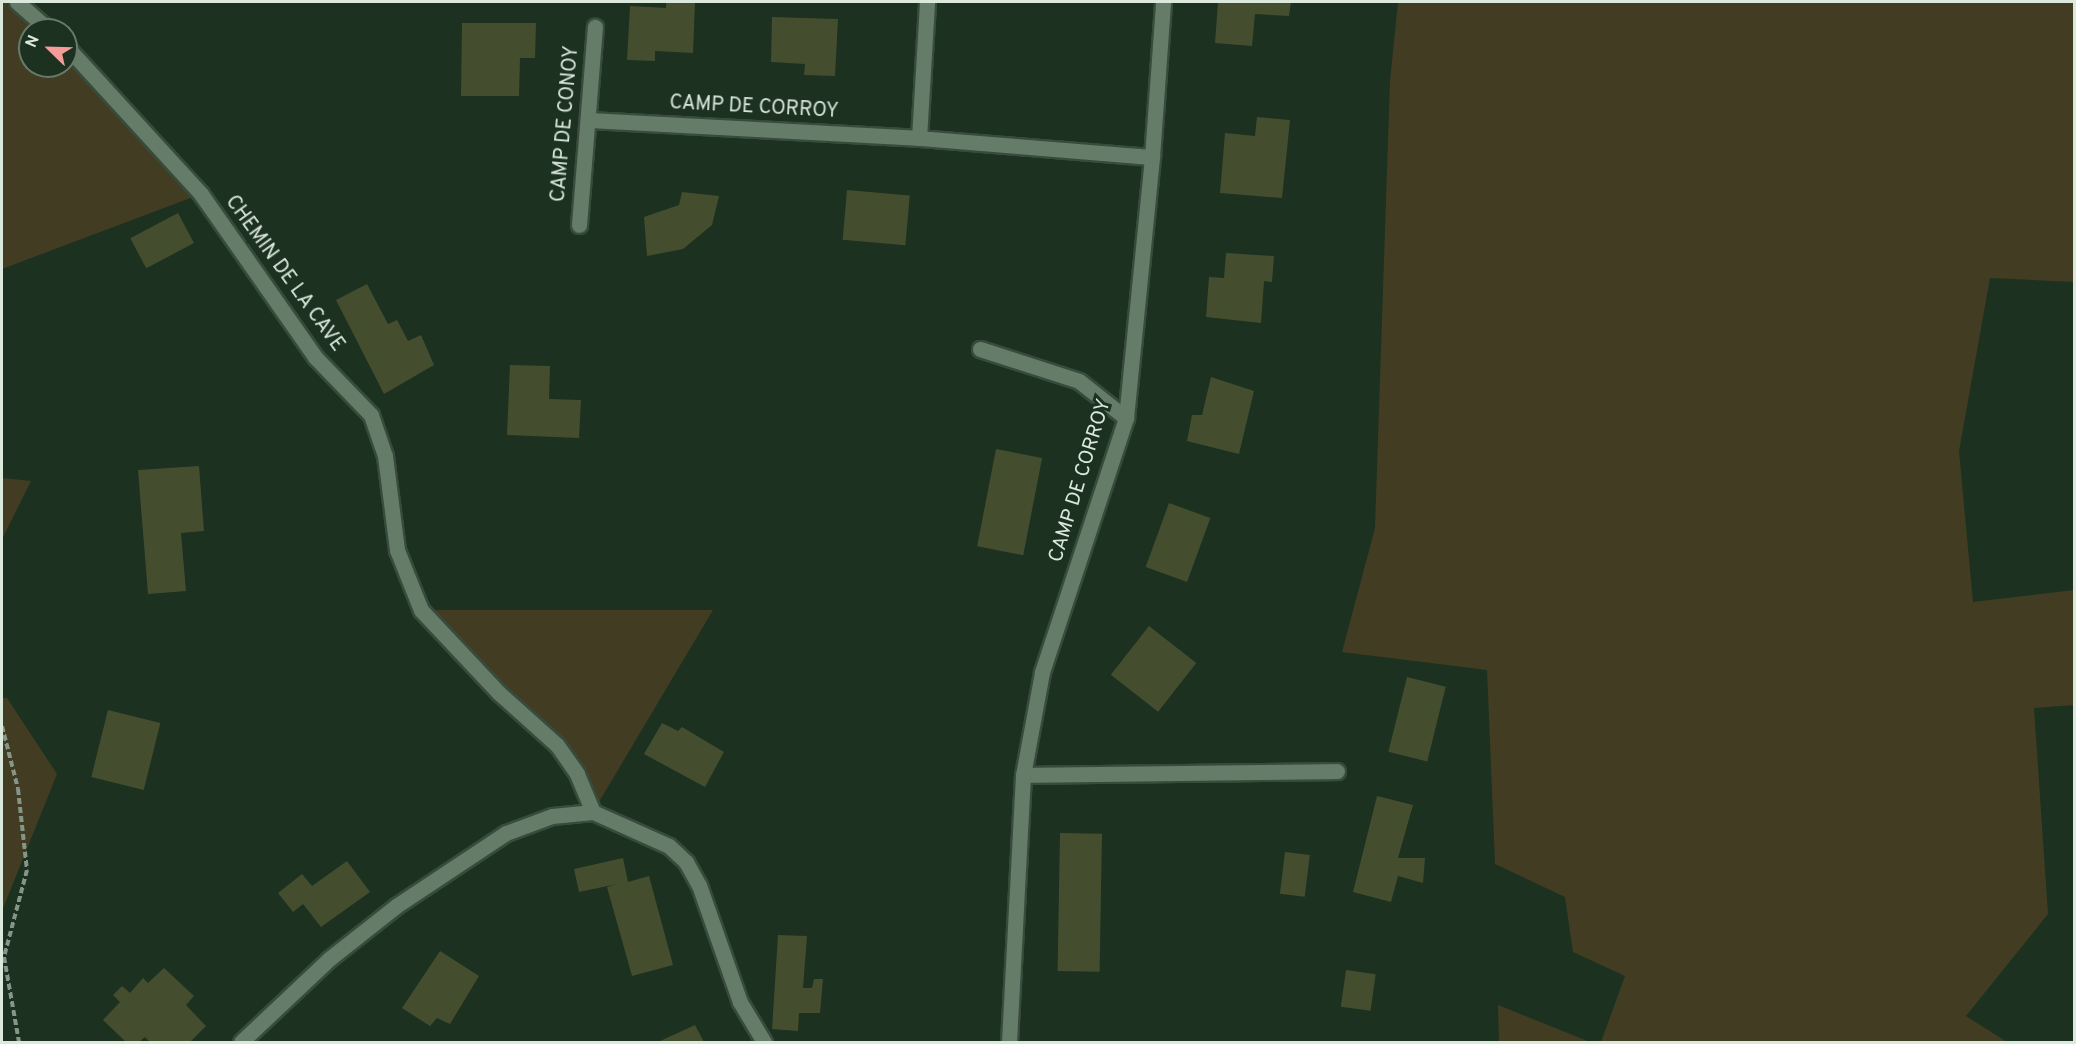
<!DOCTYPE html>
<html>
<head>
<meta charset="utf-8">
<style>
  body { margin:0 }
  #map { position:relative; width:2076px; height:1044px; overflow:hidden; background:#1c3120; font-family:Overpass,sans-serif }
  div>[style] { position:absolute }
  .green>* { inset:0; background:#423d22 }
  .building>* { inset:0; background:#444e2f; transform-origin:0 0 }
  .path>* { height:4px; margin-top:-2px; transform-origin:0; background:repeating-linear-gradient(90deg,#859587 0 6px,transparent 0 9px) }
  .roads { filter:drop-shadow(2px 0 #384b3c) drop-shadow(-2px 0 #384b3c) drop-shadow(0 2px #384b3c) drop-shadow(0 -2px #384b3c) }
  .service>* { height:15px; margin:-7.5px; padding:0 7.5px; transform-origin:7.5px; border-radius:7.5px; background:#657c68 }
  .minor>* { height:15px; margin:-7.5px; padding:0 7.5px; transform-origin:7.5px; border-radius:7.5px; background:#657c68 }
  span { translate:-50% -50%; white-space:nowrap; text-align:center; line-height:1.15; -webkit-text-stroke:6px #1c3120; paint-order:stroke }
  .street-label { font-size:20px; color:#dbe8dc }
  .frame { position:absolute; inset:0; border:3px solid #dbe8dc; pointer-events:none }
  .north { position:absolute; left:18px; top:18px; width:60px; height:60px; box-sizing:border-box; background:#1c3120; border:2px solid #687a6b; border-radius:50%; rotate:293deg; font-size:16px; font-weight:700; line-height:24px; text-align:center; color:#dbe8dc }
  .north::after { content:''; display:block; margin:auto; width:21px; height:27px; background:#f59b98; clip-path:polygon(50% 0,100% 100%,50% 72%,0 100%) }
</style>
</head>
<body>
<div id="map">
  <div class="green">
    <div style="clip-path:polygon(2px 2px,17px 2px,49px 30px,30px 30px,30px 66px,66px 66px,66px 46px,201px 194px,2px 269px)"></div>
    <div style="clip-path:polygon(1398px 2px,2074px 2px,2074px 282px,1990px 278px,1959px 451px,1973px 602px,2074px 590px,2074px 705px,2034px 708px,2048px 914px,1966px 1016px,2007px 1042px,1601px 1042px,1625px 976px,1573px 952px,1565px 897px,1495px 864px,1487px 670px,1342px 652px,1375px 528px,1390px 81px)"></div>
    <div style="clip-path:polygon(2px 478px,31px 481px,2px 539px)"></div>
    <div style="clip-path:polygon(421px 610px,713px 610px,593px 812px,577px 774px)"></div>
    <div style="clip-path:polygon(2px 698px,7px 698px,57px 774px,2px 911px)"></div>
    <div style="clip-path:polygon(1498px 1005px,1590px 1042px,1499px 1042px)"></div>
  </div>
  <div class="building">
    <div style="clip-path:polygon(666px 2px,695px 2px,693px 53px,655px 51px,655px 61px,627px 60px,630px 6px,666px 8px)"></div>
    <div style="clip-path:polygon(1218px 2px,1291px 2px,1289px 16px,1255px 14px,1252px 46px,1215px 43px)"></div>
    <div style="clip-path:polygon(772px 17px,838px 19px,835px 76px,804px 75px,805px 64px,771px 62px)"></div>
    <div style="clip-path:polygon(462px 23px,536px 23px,535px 58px,520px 58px,519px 96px,461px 96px)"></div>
    <div style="clip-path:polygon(1257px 117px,1290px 120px,1282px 198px,1220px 193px,1225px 133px,1255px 136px)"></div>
    <div style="left:847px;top:190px;width:63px;height:50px;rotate:5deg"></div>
    <div style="clip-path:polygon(682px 192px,719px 196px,712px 225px,683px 249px,647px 256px,644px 217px,679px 205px)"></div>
    <div style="left:178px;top:213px;width:34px;height:54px;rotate:62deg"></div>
    <div style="clip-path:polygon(1226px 253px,1274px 256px,1272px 282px,1264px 281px,1261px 323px,1206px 317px,1209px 277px,1224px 278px)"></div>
    <div style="clip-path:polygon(367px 284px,388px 324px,397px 320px,408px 341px,421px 335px,434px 365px,384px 394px,336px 300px)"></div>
    <div style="clip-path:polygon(510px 365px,550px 366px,549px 399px,581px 400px,579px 438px,507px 435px)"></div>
    <div style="clip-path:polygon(1211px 377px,1254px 391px,1239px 454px,1187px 441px,1192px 415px,1202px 415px)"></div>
    <div style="left:996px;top:449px;width:47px;height:99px;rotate:11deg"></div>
    <div style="clip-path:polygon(199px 466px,204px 531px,181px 533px,186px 591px,148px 594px,138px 470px)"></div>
    <div style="left:1169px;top:503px;width:44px;height:68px;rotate:20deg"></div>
    <div style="left:1149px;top:626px;width:60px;height:62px;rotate:38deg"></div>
    <div style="left:1407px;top:677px;width:40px;height:77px;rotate:14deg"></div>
    <div style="left:108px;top:710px;width:54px;height:69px;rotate:14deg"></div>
    <div style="clip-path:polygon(662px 723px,678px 731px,682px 727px,724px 752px,705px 787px,644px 754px)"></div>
    <div style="clip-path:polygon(1377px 796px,1413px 805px,1398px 858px,1425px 858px,1423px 883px,1398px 876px,1391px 902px,1353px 892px)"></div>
    <div style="left:1060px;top:833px;width:42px;height:138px;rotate:1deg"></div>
    <div style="left:1285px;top:852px;width:25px;height:42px;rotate:7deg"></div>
    <div style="clip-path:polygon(623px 858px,628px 882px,649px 876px,673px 965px,632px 976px,607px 887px,617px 884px,579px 892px,574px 869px)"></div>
    <div style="clip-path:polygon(347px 861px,370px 892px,321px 927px,303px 904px,293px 912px,278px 893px,302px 874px,312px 886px)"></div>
    <div style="clip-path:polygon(778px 935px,807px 936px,803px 988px,812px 988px,814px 979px,823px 979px,820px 1013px,799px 1013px,798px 1031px,772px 1029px)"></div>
    <div style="clip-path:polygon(440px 951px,479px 976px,450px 1024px,437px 1018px,430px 1026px,402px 1008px)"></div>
    <div style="clip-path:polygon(164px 968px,194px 996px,186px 1005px,206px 1026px,190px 1042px,150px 1042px,145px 1037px,139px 1042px,126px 1042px,103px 1020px,120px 1002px,113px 995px,122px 986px,130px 993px,143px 978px,148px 983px)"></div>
    <div style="left:1346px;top:970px;width:30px;height:37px;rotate:8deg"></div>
    <div style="clip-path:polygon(695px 1025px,704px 1042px,658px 1042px)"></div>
  </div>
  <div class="path">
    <div style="left:2px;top:726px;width:65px;rotate:75.7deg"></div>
    <div style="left:18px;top:789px;width:81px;rotate:83.7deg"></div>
    <div style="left:27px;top:870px;width:90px;rotate:104.8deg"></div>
    <div style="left:4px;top:957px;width:86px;rotate:80deg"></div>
  </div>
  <div class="roads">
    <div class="service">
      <div style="left:980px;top:349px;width:104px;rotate:17.9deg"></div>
      <div style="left:1079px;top:381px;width:60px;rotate:38.2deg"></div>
      <div style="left:1023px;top:775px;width:314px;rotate:-0.7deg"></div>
    </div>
    <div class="minor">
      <div style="left:17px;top:2px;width:43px;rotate:41.2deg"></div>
      <div style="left:66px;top:46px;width:200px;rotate:47.6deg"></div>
      <div style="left:201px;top:194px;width:199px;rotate:55deg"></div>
      <div style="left:315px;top:357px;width:81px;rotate:46deg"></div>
      <div style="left:371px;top:415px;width:43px;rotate:71.1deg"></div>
      <div style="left:385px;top:456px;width:95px;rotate:82.7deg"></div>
      <div style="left:397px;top:550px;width:65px;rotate:68.2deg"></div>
      <div style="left:421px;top:610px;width:114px;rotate:46.8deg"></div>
      <div style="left:499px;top:693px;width:78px;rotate:41.9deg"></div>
      <div style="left:557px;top:745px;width:35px;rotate:55deg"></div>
      <div style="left:577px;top:774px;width:41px;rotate:67.2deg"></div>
      <div style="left:588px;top:120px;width:331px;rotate:3.1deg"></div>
      <div style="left:919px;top:138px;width:234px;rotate:4.7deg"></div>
      <div style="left:919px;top:138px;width:136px;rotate:-86.6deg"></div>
      <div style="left:579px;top:225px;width:199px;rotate:-85.4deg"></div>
      <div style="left:241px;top:1042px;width:121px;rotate:-43.3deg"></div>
      <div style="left:329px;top:959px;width:85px;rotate:-38.3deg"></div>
      <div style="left:396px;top:906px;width:132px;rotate:-33.6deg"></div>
      <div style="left:506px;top:833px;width:49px;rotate:-20.3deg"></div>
      <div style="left:552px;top:816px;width:41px;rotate:-5.6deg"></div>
      <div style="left:593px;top:812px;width:83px;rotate:24.1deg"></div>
      <div style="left:669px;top:846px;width:23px;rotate:43deg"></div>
      <div style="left:686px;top:862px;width:26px;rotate:61deg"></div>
      <div style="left:699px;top:885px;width:124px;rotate:70.7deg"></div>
      <div style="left:740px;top:1002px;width:47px;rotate:59deg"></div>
      <div style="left:1009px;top:1042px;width:267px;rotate:-87deg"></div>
      <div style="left:1023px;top:775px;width:105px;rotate:-79.5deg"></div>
      <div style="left:1042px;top:672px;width:268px;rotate:-71.7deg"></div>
      <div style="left:1126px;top:418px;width:262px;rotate:-84.3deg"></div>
      <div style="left:1152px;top:157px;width:155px;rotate:-85.9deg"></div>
    </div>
  </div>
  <div class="street-label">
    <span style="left:754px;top:108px;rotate:3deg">CAMP DE CORROY</span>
    <span style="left:566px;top:124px;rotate:-85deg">CAMP DE CONOY</span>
    <span style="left:284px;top:274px;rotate:54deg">CHEMIN DE LA CAVE</span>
    <span style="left:1081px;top:481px;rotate:-73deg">CAMP DE CORROY</span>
  </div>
  <div class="frame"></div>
  <div class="north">N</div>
</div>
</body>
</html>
